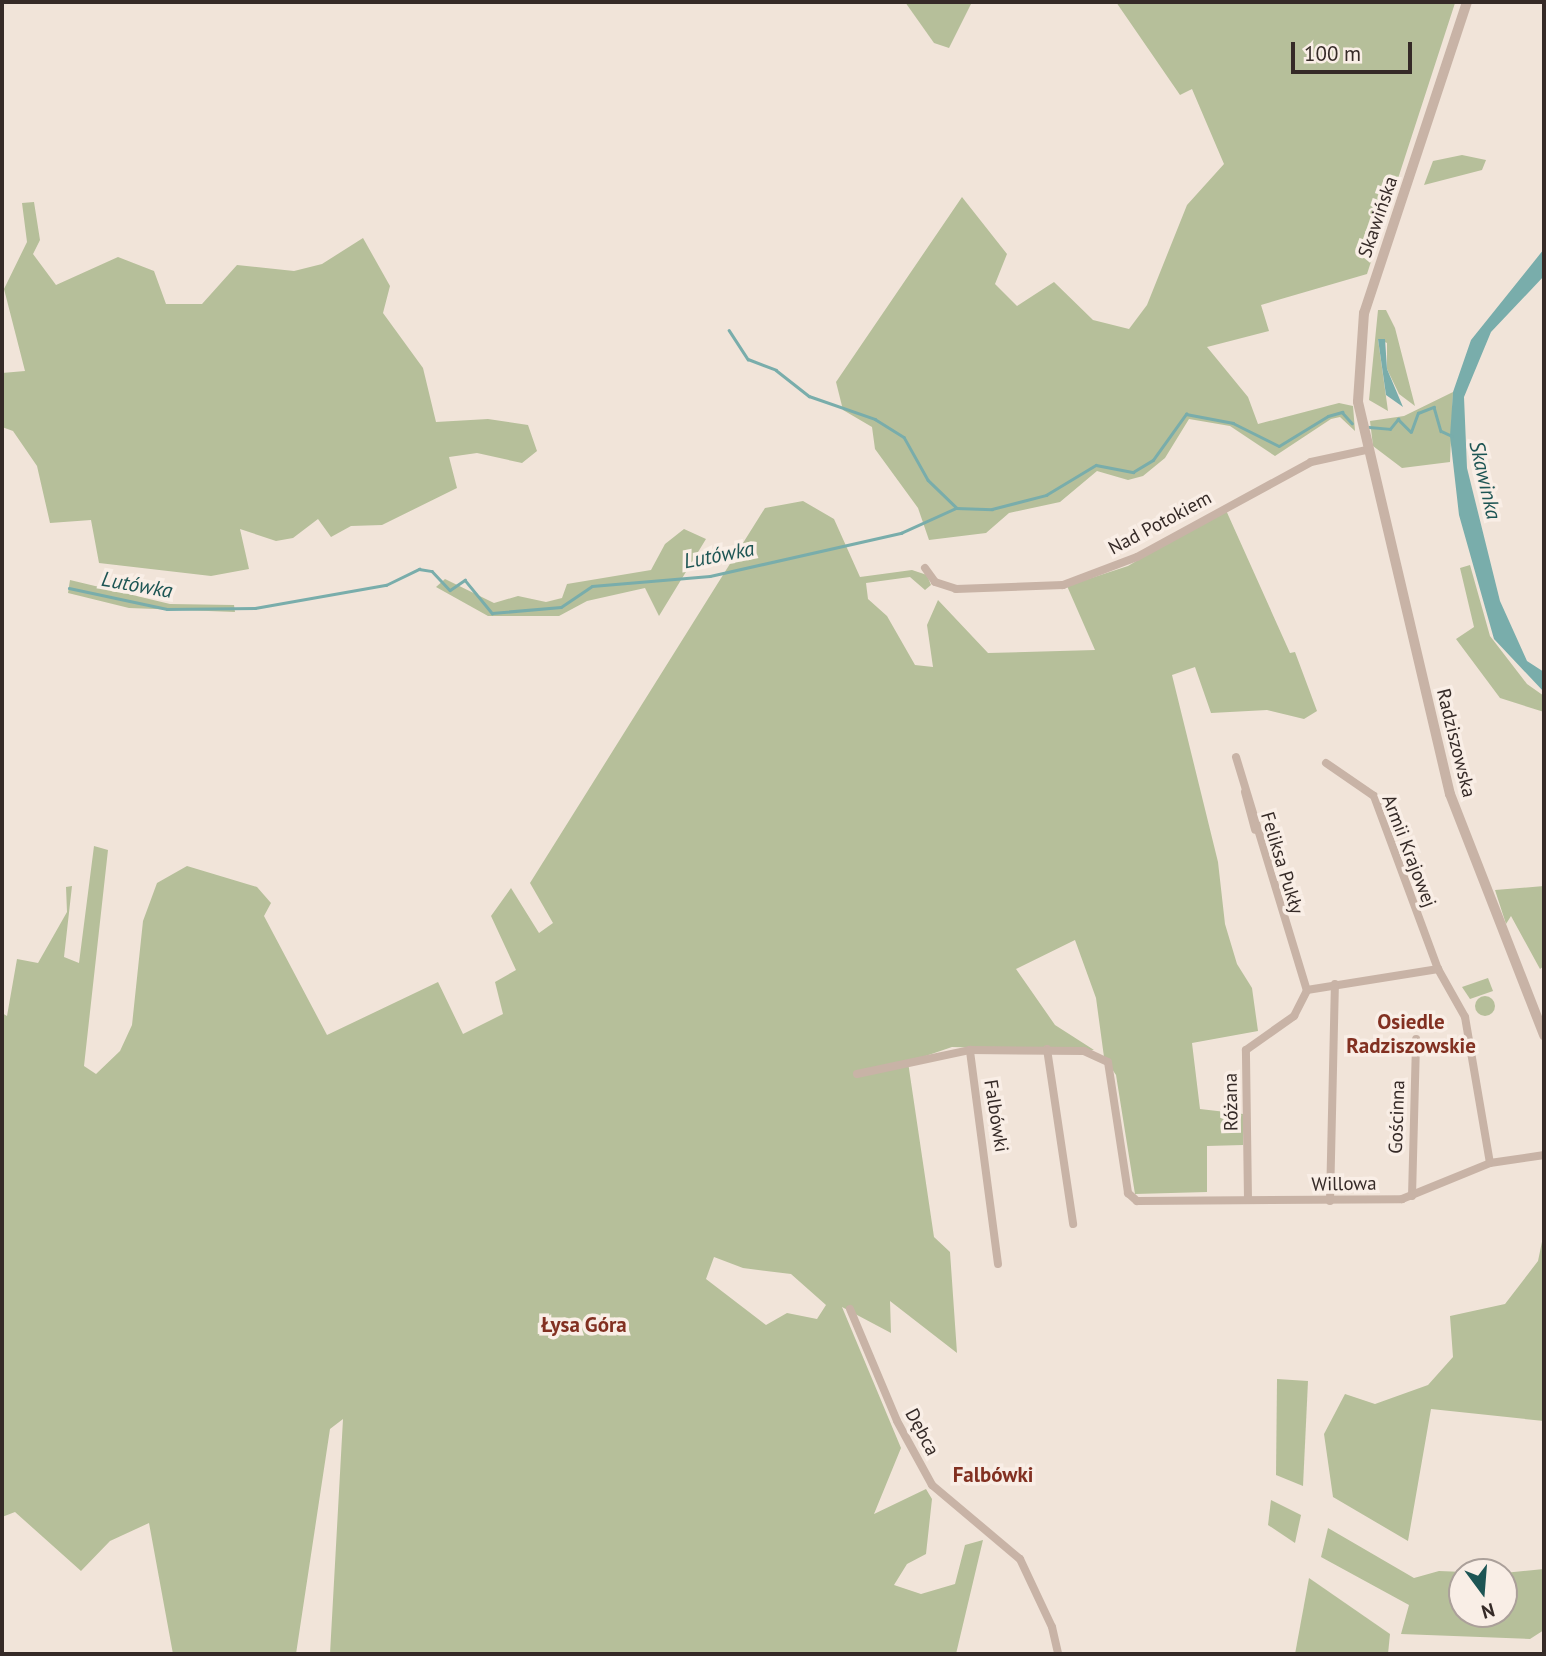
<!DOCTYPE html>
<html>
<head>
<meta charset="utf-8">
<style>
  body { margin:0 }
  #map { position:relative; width:1546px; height:1656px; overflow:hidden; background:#f1e4d9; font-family:"PT Sans",sans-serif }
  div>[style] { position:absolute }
  .green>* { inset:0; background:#b6bf9a }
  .round { border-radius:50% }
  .water>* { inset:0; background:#79adab }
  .stream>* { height:2.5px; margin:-1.25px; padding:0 1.25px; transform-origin:1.25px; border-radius:1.25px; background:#79adab }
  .minor>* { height:8px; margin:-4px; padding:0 4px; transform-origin:4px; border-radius:4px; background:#c8b3a6 }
  .tertiary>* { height:10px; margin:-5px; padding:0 5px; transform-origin:5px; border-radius:5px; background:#c8b3a6 }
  span { translate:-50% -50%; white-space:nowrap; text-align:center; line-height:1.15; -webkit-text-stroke:7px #f9eee6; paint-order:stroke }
  .street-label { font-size:19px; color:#352a27 }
  .water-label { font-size:21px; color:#1d5554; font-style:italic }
  .neighbourhood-label { font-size:21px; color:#823021; font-weight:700 }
  .frame { position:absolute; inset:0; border:4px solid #352a27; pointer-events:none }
  .north { position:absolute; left:1448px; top:1558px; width:70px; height:70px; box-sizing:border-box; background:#f9eee6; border:2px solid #aba09a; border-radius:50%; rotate:164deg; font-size:19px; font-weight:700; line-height:28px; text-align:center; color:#352a27 }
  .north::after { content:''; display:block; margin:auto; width:24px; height:32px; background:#1d5554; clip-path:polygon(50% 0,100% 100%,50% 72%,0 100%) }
  .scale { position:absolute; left:1291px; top:42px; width:121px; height:32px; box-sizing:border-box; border:4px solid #352a27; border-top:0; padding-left:9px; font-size:21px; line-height:24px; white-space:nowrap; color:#352a27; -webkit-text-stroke:5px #f9eee6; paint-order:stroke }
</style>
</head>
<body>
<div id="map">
  <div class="green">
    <div style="clip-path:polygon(905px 2px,972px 2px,949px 48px,934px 43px)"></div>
    <div style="clip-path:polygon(1116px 2px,1455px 3px,1367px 274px,1261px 305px,1269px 331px,1207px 347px,1248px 397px,1258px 424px,1339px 403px,1353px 406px,1355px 431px,1340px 417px,1331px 419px,1275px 456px,1230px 426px,1189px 419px,1165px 458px,1143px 476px,1128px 480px,1097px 471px,1060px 502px,1009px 513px,986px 533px,929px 540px,918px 508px,875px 449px,872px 427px,843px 410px,836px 382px,962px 197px,1007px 254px,995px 284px,1017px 306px,1054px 282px,1093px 320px,1129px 329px,1147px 305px,1187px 205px,1224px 164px,1192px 89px,1180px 95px)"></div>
    <div style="clip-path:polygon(1462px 155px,1486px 160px,1482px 170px,1424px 185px,1433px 161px)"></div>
    <div style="clip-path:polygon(34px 202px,40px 240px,33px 254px,56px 285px,118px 257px,154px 271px,166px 304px,202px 304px,237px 265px,294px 271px,322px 264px,363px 238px,390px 286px,383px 313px,423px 368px,436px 422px,488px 419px,528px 425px,537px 451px,522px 463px,477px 453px,449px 457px,457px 488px,382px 525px,351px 526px,331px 537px,318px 519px,293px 538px,276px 541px,240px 529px,249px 569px,211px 576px,99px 563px,91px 520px,50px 523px,37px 466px,13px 431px,2px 427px,2px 373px,25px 371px,4px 289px,27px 242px,22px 203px)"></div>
    <div style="clip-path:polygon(1378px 310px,1386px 310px,1395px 328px,1415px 406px,1399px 394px,1387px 369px,1387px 343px,1378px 339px,1388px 411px,1369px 400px)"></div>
    <div style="clip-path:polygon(1453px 392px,1450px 462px,1402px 468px,1373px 446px,1370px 421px,1404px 416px)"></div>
    <div style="clip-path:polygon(evenodd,803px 501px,834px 519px,860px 577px,912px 570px,927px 575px,931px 585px,925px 590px,910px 577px,866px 583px,868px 599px,887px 616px,915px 665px,933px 667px,927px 625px,938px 600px,988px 653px,1095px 650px,1067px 586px,1128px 566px,1225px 508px,1290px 653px,1295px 652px,1317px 711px,1304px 719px,1267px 710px,1211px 713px,1195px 667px,1172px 675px,1218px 862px,1225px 924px,1237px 964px,1252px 988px,1258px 1031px,1192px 1043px,1200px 1109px,1243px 1114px,1243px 1145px,1207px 1146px,1207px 1192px,1135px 1194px,1116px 1075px,1104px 1057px,1096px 998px,1075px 940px,1016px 969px,1055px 1025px,1094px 1050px,952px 1047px,908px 1062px,934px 1237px,950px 1252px,957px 1353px,890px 1301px,891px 1333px,842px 1307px,901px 1448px,874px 1514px,926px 1489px,932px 1499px,926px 1554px,907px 1564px,894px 1585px,921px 1594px,955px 1584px,965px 1545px,983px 1540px,956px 1654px,330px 1654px,343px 1419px,330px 1429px,296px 1654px,173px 1654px,149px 1523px,110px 1541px,81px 1571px,15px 1512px,2px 1517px,2px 1013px,7px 1016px,17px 959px,38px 963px,67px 912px,66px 887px,72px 886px,64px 957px,79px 963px,94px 846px,108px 850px,84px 1066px,96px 1074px,120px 1051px,132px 1025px,143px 921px,157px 883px,187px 866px,257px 887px,271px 903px,264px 916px,327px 1035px,438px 982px,463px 1034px,503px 1014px,495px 982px,516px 970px,491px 916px,511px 888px,539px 933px,553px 923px,530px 883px,765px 508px,803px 501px,714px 1257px,743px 1268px,791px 1274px,826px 1305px,817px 1319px,787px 1313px,766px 1325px,706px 1279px,714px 1257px)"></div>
    <div style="clip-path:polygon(684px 529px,706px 539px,659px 616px,645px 588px,587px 601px,559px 616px,488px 616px,436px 587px,445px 579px,494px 603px,518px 596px,546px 602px,562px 598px,567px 584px,651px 570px,665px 544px)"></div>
    <div style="clip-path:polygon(1470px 565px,1490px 636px,1527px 684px,1544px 696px,1544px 712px,1500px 698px,1456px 639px,1474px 627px,1460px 568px)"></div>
    <div style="clip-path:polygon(70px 580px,170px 604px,234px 605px,235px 612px,129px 608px,68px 593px)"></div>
    <div style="clip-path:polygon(1544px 886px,1544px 966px,1540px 969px,1511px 916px,1506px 924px,1495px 890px)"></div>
    <div style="clip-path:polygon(1488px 978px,1493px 991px,1470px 999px,1462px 987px)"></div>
    <div class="round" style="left:1475px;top:996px;width:20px;height:20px"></div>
    <div style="clip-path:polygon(1544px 1232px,1544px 1421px,1431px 1409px,1408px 1541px,1333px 1497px,1324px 1434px,1345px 1394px,1375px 1404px,1428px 1385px,1453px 1357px,1450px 1316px,1505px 1304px,1538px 1261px)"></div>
    <div style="clip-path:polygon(1277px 1379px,1308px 1381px,1303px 1486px,1276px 1475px)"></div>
    <div style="clip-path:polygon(1271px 1500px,1301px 1515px,1295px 1543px,1268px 1525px)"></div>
    <div style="clip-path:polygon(1328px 1528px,1414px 1578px,1439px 1571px,1464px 1572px,1462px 1614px,1504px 1614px,1504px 1573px,1544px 1569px,1544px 1630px,1530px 1639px,1401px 1634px,1409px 1605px,1321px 1557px)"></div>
    <div style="clip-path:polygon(1309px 1578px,1390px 1634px,1388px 1654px,1295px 1654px)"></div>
  </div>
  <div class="water">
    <div style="clip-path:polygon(1544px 249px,1544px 276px,1491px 332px,1464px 397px,1467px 468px,1500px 601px,1527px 661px,1544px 672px,1544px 692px,1494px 639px,1459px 515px,1450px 436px,1453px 392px,1471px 340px)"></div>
    <div style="clip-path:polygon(1378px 339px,1385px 339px,1387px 369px,1403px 407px,1386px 395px)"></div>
  </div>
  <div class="stream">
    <div style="left:729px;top:330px;width:35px;rotate:57deg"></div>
    <div style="left:748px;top:359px;width:30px;rotate:21deg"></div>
    <div style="left:776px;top:370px;width:42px;rotate:38.2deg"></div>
    <div style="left:809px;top:396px;width:70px;rotate:19.2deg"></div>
    <div style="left:875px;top:419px;width:34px;rotate:32deg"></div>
    <div style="left:904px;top:437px;width:49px;rotate:60.8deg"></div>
    <div style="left:928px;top:480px;width:39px;rotate:44deg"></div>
    <div style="left:1369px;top:427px;width:21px;rotate:5deg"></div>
    <div style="left:1390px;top:429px;width:13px;rotate:-51deg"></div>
    <div style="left:1398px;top:419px;width:18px;rotate:45deg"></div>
    <div style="left:1411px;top:432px;width:20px;rotate:-70deg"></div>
    <div style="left:1418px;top:413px;width:17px;rotate:-21deg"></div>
    <div style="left:1434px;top:407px;width:25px;rotate:74deg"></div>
    <div style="left:1441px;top:431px;width:12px;rotate:24deg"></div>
    <div style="left:69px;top:588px;width:100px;rotate:12.1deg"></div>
    <div style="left:167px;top:609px;width:88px;rotate:-0.7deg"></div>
    <div style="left:255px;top:608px;width:133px;rotate:-10deg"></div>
    <div style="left:386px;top:585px;width:37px;rotate:-26deg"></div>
    <div style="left:419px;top:569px;width:13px;rotate:9deg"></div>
    <div style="left:432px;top:571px;width:26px;rotate:47deg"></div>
    <div style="left:450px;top:590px;width:18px;rotate:-34deg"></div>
    <div style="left:465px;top:580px;width:43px;rotate:50.7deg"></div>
    <div style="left:492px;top:613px;width:69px;rotate:-5deg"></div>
    <div style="left:561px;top:607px;width:37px;rotate:-34deg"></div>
    <div style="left:592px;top:586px;width:118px;rotate:-4.8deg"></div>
    <div style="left:710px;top:576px;width:196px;rotate:-12.7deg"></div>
    <div style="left:901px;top:533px;width:60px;rotate:-24.4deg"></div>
    <div style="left:956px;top:508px;width:36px;rotate:2deg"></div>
    <div style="left:992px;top:509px;width:56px;rotate:-14.5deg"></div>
    <div style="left:1046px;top:495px;width:58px;rotate:-31deg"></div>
    <div style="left:1096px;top:465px;width:38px;rotate:11deg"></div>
    <div style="left:1133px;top:472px;width:23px;rotate:-31deg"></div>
    <div style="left:1153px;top:460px;width:57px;rotate:-54.3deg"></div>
    <div style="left:1186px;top:414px;width:48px;rotate:10.8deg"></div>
    <div style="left:1233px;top:423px;width:51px;rotate:26.6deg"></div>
    <div style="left:1279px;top:446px;width:57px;rotate:-31.5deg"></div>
    <div style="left:1328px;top:416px;width:15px;rotate:-16deg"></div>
    <div style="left:1342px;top:412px;width:15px;rotate:48deg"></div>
  </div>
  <div class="minor">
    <div style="left:925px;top:568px;width:17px;rotate:54deg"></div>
    <div style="left:935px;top:582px;width:22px;rotate:18deg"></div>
    <div style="left:956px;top:589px;width:107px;rotate:-2.1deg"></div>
    <div style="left:1063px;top:585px;width:79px;rotate:-20.7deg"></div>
    <div style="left:1137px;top:557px;width:198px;rotate:-28.6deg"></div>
    <div style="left:1311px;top:462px;width:56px;rotate:-12.3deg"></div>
    <div style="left:1236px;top:757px;width:244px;rotate:73.1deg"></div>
    <div style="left:1326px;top:763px;width:58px;rotate:34.5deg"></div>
    <div style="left:1374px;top:796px;width:184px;rotate:69.7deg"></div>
    <div style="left:1438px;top:969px;width:55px;rotate:60.6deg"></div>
    <div style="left:1465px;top:1017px;width:148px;rotate:80.3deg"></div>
    <div style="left:1245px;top:792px;width:39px;rotate:75deg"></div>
    <div style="left:1307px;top:990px;width:133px;rotate:-9.1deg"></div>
    <div style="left:1047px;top:1049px;width:177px;rotate:81.5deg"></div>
    <div style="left:857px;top:1074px;width:116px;rotate:-12deg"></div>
    <div style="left:1412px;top:1196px;width:157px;rotate:-88.5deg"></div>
    <div style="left:1248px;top:1200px;width:150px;rotate:-90.8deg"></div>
    <div style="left:1246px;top:1050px;width:59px;rotate:-35.3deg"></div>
    <div style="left:1294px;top:1016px;width:29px;rotate:-63deg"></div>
    <div style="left:1330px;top:1201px;width:217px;rotate:-88.7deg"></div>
    <div style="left:998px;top:1264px;width:216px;rotate:-97.5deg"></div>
    <div style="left:970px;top:1050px;width:114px;rotate:0.5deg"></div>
    <div style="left:1084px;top:1051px;width:26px;rotate:25deg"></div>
    <div style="left:1108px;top:1062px;width:133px;rotate:81.3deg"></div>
    <div style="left:1128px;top:1193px;width:12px;rotate:42deg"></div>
    <div style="left:1137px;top:1201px;width:265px;rotate:-0.4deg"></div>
    <div style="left:1402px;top:1199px;width:95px;rotate:-22.2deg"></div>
    <div style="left:1490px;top:1163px;width:55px;rotate:-8.4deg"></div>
    <div style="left:850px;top:1309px;width:121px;rotate:67.2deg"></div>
    <div style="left:897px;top:1421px;width:73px;rotate:61.3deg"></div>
    <div style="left:932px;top:1485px;width:115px;rotate:40.1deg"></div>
    <div style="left:1020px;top:1559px;width:75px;rotate:64.8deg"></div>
    <div style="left:1052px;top:1627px;width:28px;rotate:77deg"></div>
  </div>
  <div class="tertiary">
    <div style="left:1467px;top:2px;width:328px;rotate:108.3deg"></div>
    <div style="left:1364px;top:313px;width:89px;rotate:93.9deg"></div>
    <div style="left:1358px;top:402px;width:403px;rotate:76.8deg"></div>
    <div style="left:1450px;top:794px;width:259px;rotate:68.7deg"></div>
  </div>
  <div class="street-label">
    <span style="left:1378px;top:217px;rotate:-71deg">Skawińska</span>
    <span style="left:1160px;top:523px;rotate:-28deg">Nad Potokiem</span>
    <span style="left:1456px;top:743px;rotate:76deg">Radziszowska</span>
    <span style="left:1409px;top:851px;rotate:69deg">Armii Krajowej</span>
    <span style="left:1282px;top:863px;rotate:73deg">Feliksa Pukły</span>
    <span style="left:1231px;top:1102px;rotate:-91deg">Różana</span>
    <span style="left:996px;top:1116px;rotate:81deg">Falbówki</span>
    <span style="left:1397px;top:1117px;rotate:-88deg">Gościnna</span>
    <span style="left:1344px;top:1184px;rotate:-1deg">Willowa</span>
    <span style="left:922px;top:1432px;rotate:62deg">Dębca</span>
  </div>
  <div class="water-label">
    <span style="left:1485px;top:480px;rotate:77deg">Skawinka</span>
    <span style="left:719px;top:555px;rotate:-11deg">Lutówka</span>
    <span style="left:137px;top:585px;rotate:10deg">Lutówka</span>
  </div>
  <div class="neighbourhood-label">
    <span style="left:1411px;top:1034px">Osiedle<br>Radziszowskie</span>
    <span style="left:584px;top:1325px">Łysa Góra</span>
    <span style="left:993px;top:1475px">Falbówki</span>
  </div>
  <div class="frame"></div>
  <div class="north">N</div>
  <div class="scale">100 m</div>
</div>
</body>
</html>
